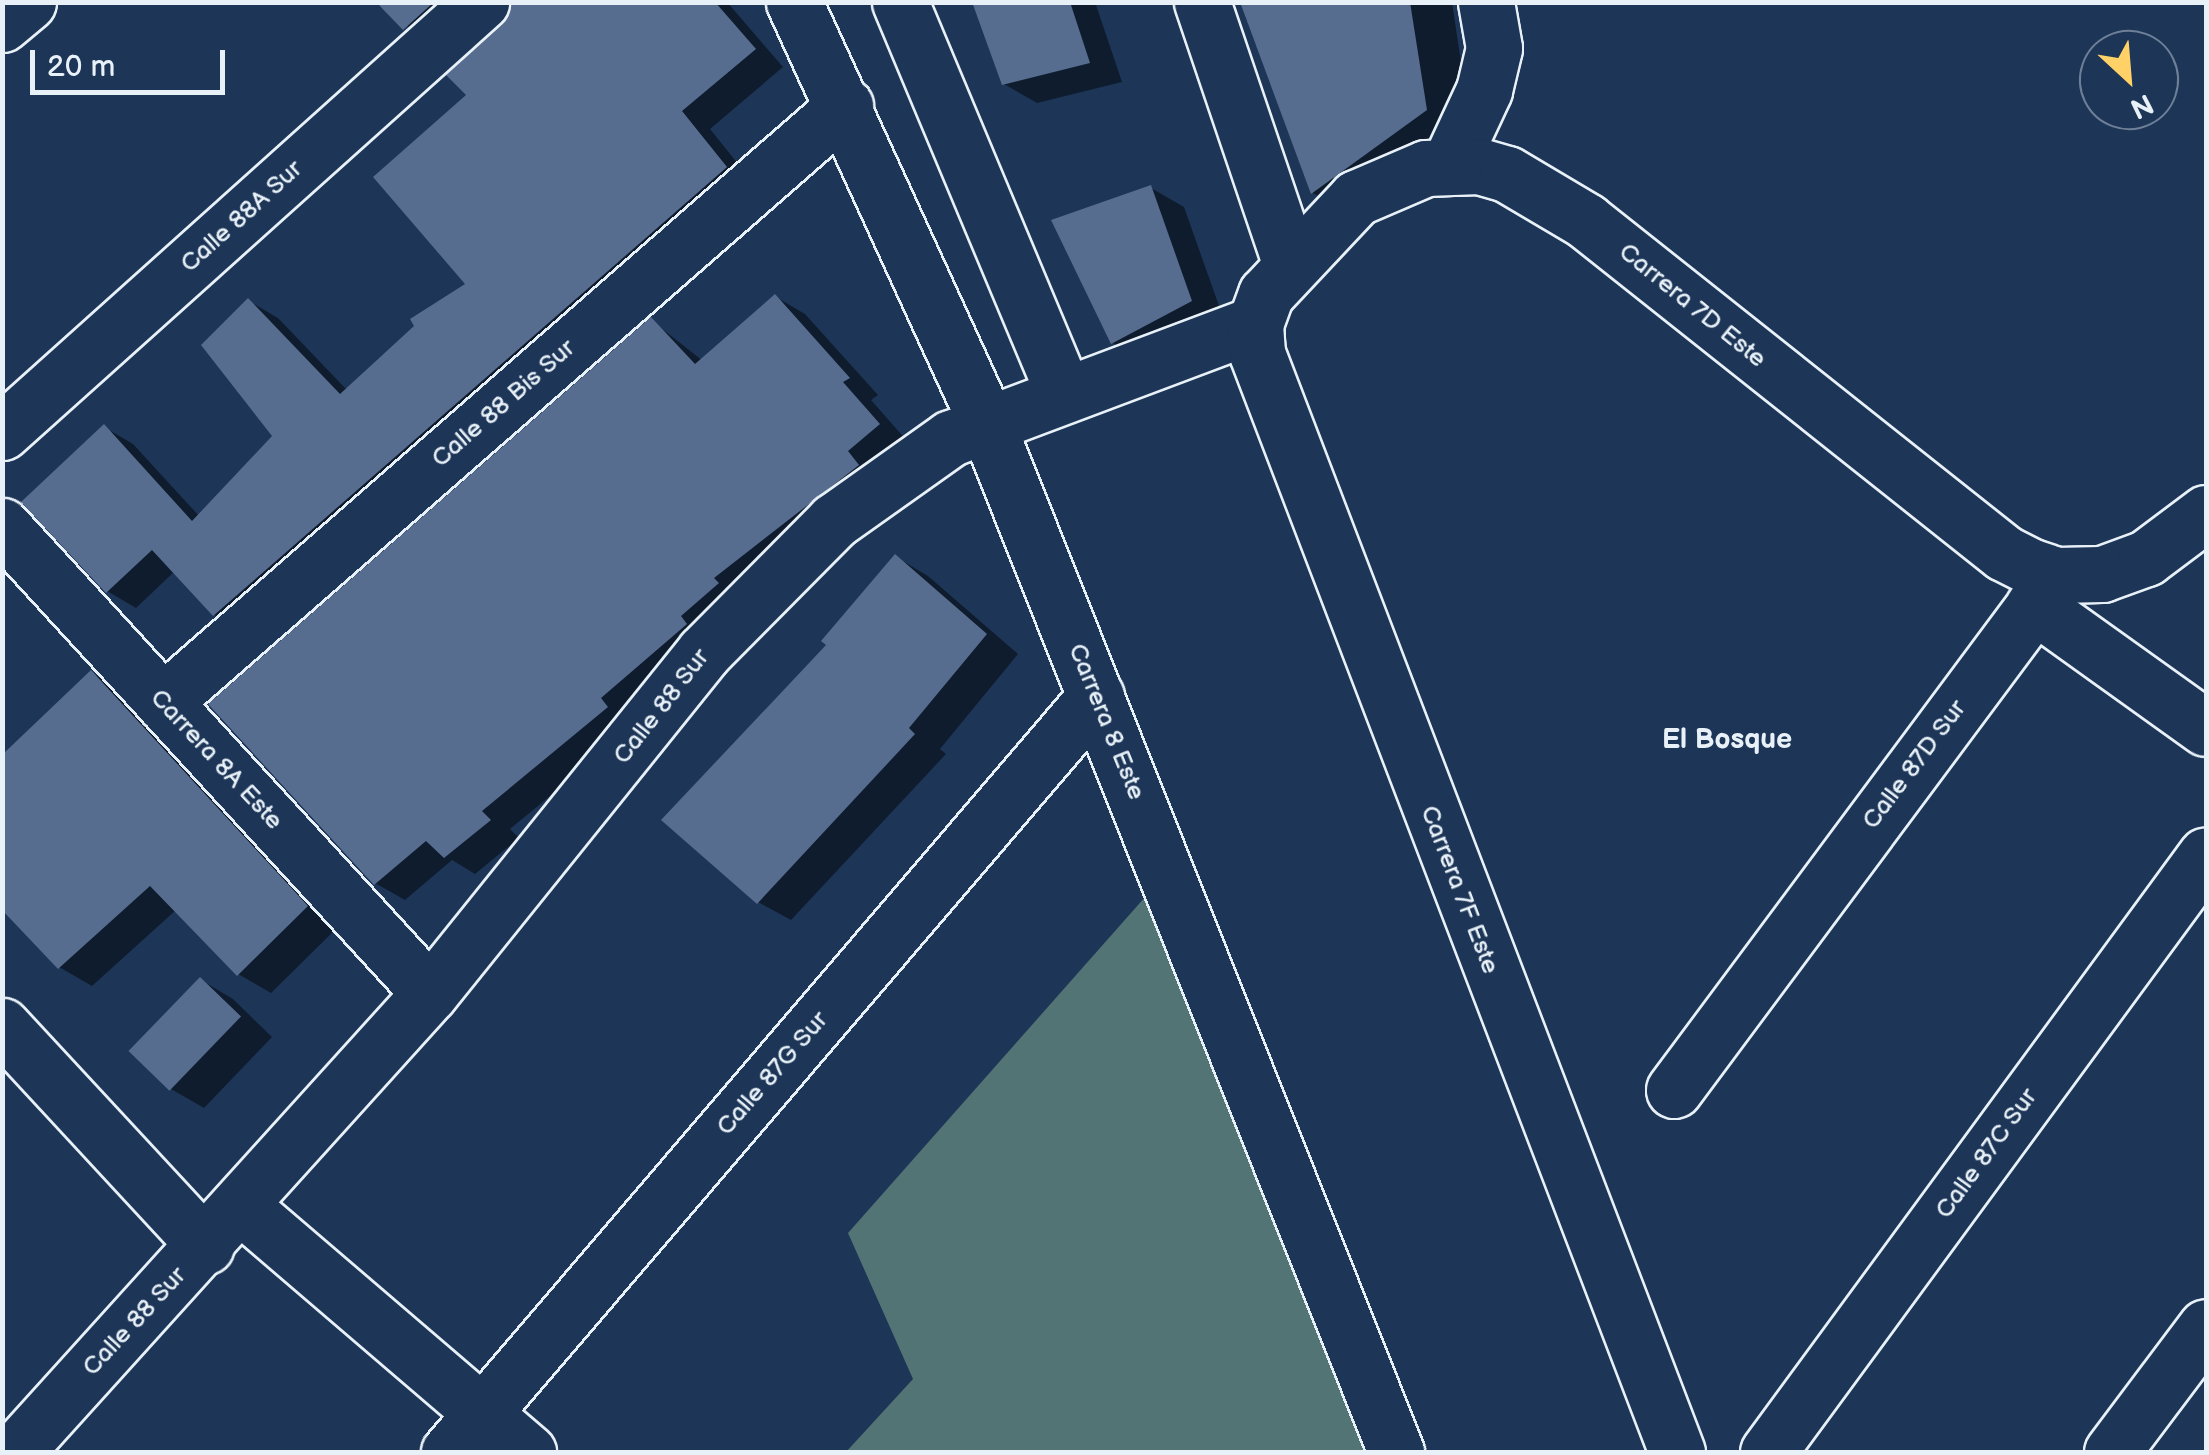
<!DOCTYPE html>
<html>
<head>
<meta charset="utf-8">
<style>
  body { margin:0 }
  #map { position:relative; width:2209px; height:1455px; overflow:hidden; background:#1d3557; font-family:"Balsamiq Sans",sans-serif }
  div>[style] { position:absolute }
  .green>* { inset:0; background:#527475 }
  .shadow>* { inset:0; background:#0007 }
  .building>* { inset:0; background:#566d90; transform-origin:0 0 }
  .roads { filter:drop-shadow(2px 0 #e8f1f8) drop-shadow(-2px 0 #e8f1f8) drop-shadow(0 2px #e8f1f8) drop-shadow(0 -2px #e8f1f8) }
  .street>* { height:55px; margin:-27.5px; padding:0 27.5px; transform-origin:27.5px; border-radius:27.5px; background:#1d3557 }
  .secondary>* { height:55px; margin:-27.5px; padding:0 27.5px; transform-origin:27.5px; border-radius:27.5px; background:#1d3557 }
  span { translate:-50% -50%; white-space:nowrap; text-align:center; line-height:1.15; -webkit-text-stroke:10px #1d3557; paint-order:stroke }
  .street-label { font-size:25px; color:#e8f1f8 }
  .neighbourhood-label { font-size:28px; color:#e8f1f8; font-weight:700 }
  .frame { position:absolute; inset:0; border:5px solid #e8f1f8; pointer-events:none }
  .north { position:absolute; left:2079px; top:30px; width:100px; height:100px; box-sizing:border-box; background:#1d3557; border:2px solid #6e8097; border-radius:50%; rotate:154deg; font-size:28px; font-weight:700; line-height:40px; text-align:center; color:#e8f1f8 }
  .north::after { content:''; display:block; margin:auto; width:35px; height:45px; background:#ffd166; clip-path:polygon(50% 0,100% 100%,50% 72%,0 100%) }
  .scale { position:absolute; left:30px; top:50px; width:195px; height:45px; box-sizing:border-box; border:5px solid #e8f1f8; border-top:0; padding-left:12px; font-size:30px; line-height:35px; white-space:nowrap; color:#e8f1f8; -webkit-text-stroke:8px #1d3557; paint-order:stroke }
</style>
</head>
<body>
<div id="map">
  <div class="green">
    <div style="clip-path:polygon(1146px 896px,1369px 1452px,846px 1452px,913px 1379px,848px 1233px)"></div>
  </div>
  <div class="shadow">
    <div style="clip-path:polygon(374px 2px,485px 2px,434px 45px)"></div>
    <div style="clip-path:polygon(512px 2px,727px 2px,783px 67px,710px 129px,755px 185px,244px 631px,215px 615px,175px 571px,136px 608px,107px 591px,104px 427px,133px 444px,200px 517px,275px 436px,249px 301px,278px 318px,347px 390px,469px 284px,469px 96px)"></div>
    <div style="clip-path:polygon(975px 2px,1095px 2px,1122px 82px,1037px 103px,1004px 84px)"></div>
    <div style="clip-path:polygon(1243px 2px,1452px 2px,1472px 136px,1359px 219px,1313px 193px)"></div>
    <div style="clip-path:polygon(1151px 188px,1184px 207px,1224px 320px,1146px 362px,1113px 343px)"></div>
    <div style="clip-path:polygon(776px 297px,805px 314px,878px 395px,871px 400px,908px 442px,636px 725px,510px 829px,519px 838px,475px 874px,452px 860px,405px 900px,375px 883px,651px 320px,703px 361px)"></div>
    <div style="clip-path:polygon(896px 557px,928px 576px,1018px 654px,940px 749px,946px 754px,791px 920px,758px 902px,830px 644px)"></div>
    <div style="clip-path:polygon(92px 673px,124px 692px,339px 926px,271px 993px,238px 974px,176px 910px,92px 986px,59px 967px,2px 894px,2px 775px)"></div>
    <div style="clip-path:polygon(201px 980px,233px 999px,272px 1037px,204px 1108px,171px 1089px)"></div>
  </div>
  <div class="building">
    <div style="clip-path:polygon(376px 2px,434px 2px,403px 30px)"></div>
    <div style="clip-path:polygon(511px 2px,715px 2px,756px 49px,682px 111px,727px 167px,213px 616px,152px 550px,106px 593px,21px 502px,104px 424px,192px 521px,272px 436px,201px 345px,248px 298px,340px 394px,414px 326px,410px 319px,465px 284px,373px 177px,466px 95px,446px 75px,502px 25px)"></div>
    <div style="clip-path:polygon(972px 2px,1070px 2px,1090px 63px,1002px 85px)"></div>
    <div style="clip-path:polygon(1240px 2px,1410px 2px,1427px 110px,1311px 194px)"></div>
    <div style="clip-path:polygon(1151px 185px,1192px 301px,1111px 344px,1051px 220px)"></div>
    <div style="clip-path:polygon(775px 294px,850px 378px,843px 382px,880px 424px,848px 451px,859px 465px,714px 578px,719px 583px,681px 616px,687px 624px,601px 698px,608px 707px,482px 811px,491px 820px,444px 858px,426px 841px,374px 885px,208px 704px,651px 317px,695px 364px)"></div>
    <div style="clip-path:polygon(895px 554px,987px 634px,909px 728px,915px 734px,757px 904px,661px 820px,826px 645px,821px 641px)"></div>
    <div style="clip-path:polygon(91px 670px,308px 906px,237px 976px,150px 886px,58px 969px,2px 910px,3px 754px)"></div>
    <div style="left:200px;top:977px;width:57px;height:103px;rotate:44deg"></div>
  </div>
  <div class="roads">
    <div class="street">
      <div style="left:794px;top:2px;width:462px;rotate:65.4deg"></div>
      <div style="left:986px;top:422px;width:1109px;rotate:68.29deg"></div>
      <div style="left:900px;top:2px;width:425px;rotate:67.3deg"></div>
      <div style="left:1202px;top:2px;width:274px;rotate:71.3deg"></div>
      <div style="left:2px;top:24px;width:34px;rotate:-40deg"></div>
      <div style="left:1450px;top:163px;width:81px;rotate:-65deg"></div>
      <div style="left:1484px;top:90px;width:43px;rotate:-76.6deg"></div>
      <div style="left:1494px;top:48px;width:47px;rotate:-99.9deg"></div>
      <div style="left:2px;top:432px;width:644px;rotate:-41.91deg"></div>
      <div style="left:2px;top:526px;width:633px;rotate:47.5deg"></div>
      <div style="left:2034px;top:605px;width:211px;rotate:35.6deg"></div>
      <div style="left:163px;top:702px;width:906px;rotate:-41.15deg"></div>
      <div style="left:2px;top:1026px;width:300px;rotate:47.2deg"></div>
      <div style="left:1674px;top:1090px;width:642px;rotate:-53.36deg"></div>
      <div style="left:242px;top:1207px;width:377px;rotate:40.6deg"></div>
      <div style="left:15px;top:1452px;width:619px;rotate:-47.88deg"></div>
      <div style="left:430px;top:993px;width:437px;rotate:-51.2deg"></div>
      <div style="left:704px;top:652px;width:185px;rotate:-45.2deg"></div>
      <div style="left:834px;top:521px;width:143px;rotate:-35.4deg"></div>
      <div style="left:951px;top:438px;width:325px;rotate:-20.6deg"></div>
      <div style="left:449px;top:1452px;width:995px;rotate:-49.44deg"></div>
      <div style="left:1768px;top:1452px;width:740px;rotate:-53.73deg"></div>
      <div style="left:2112px;top:1452px;width:156px;rotate:-53.1deg"></div>
    </div>
    <div class="secondary">
      <div style="left:1677px;top:1452px;width:1177px;rotate:-110.92deg"></div>
      <div style="left:1257px;top:353px;width:29px;rotate:-94deg"></div>
      <div style="left:1255px;top:324px;width:32px;rotate:-70deg"></div>
      <div style="left:1266px;top:294px;width:132px;rotate:-46.8deg"></div>
      <div style="left:1356px;top:198px;width:76px;rotate:-23.2deg"></div>
      <div style="left:1426px;top:168px;width:53px;rotate:-2.2deg"></div>
      <div style="left:1479px;top:166px;width:29px;rotate:16deg"></div>
      <div style="left:1507px;top:174px;width:92px;rotate:30.7deg"></div>
      <div style="left:1586px;top:221px;width:534px;rotate:38.46deg"></div>
      <div style="left:2004px;top:553px;width:31px;rotate:27deg"></div>
      <div style="left:2032px;top:567px;width:26px;rotate:18deg"></div>
      <div style="left:2057px;top:575px;width:45px;rotate:-1.3deg"></div>
      <div style="left:2102px;top:574px;width:47px;rotate:-20deg"></div>
      <div style="left:2146px;top:558px;width:75px;rotate:-36.9deg"></div>
    </div>
  </div>
  <div class="street-label">
    <span style="left:242px;top:217px;rotate:-42deg">Calle 88A Sur</span>
    <span style="left:1692px;top:306px;rotate:39deg">Carrera 7D Este</span>
    <span style="left:504px;top:404px;rotate:-41deg">Calle 88 Bis Sur</span>
    <span style="left:662px;top:707px;rotate:-52deg">Calle 88 Sur</span>
    <span style="left:1106px;top:722px;rotate:68deg">Carrera 8 Este</span>
    <span style="left:216px;top:760px;rotate:47deg">Carrera 8A Este</span>
    <span style="left:1915px;top:765px;rotate:-53deg">Calle 87D Sur</span>
    <span style="left:1459px;top:890px;rotate:69deg">Carrera 7F Este</span>
    <span style="left:773px;top:1074px;rotate:-49deg">Calle 87G Sur</span>
    <span style="left:1987px;top:1154px;rotate:-54deg">Calle 87C Sur</span>
    <span style="left:135px;top:1322px;rotate:-47deg">Calle 88 Sur</span>
  </div>
  <div class="neighbourhood-label">
    <span style="left:1727px;top:740px">El Bosque</span>
  </div>
  <div class="frame"></div>
  <div class="north">N</div>
  <div class="scale">20 m</div>
</div>
</body>
</html>
